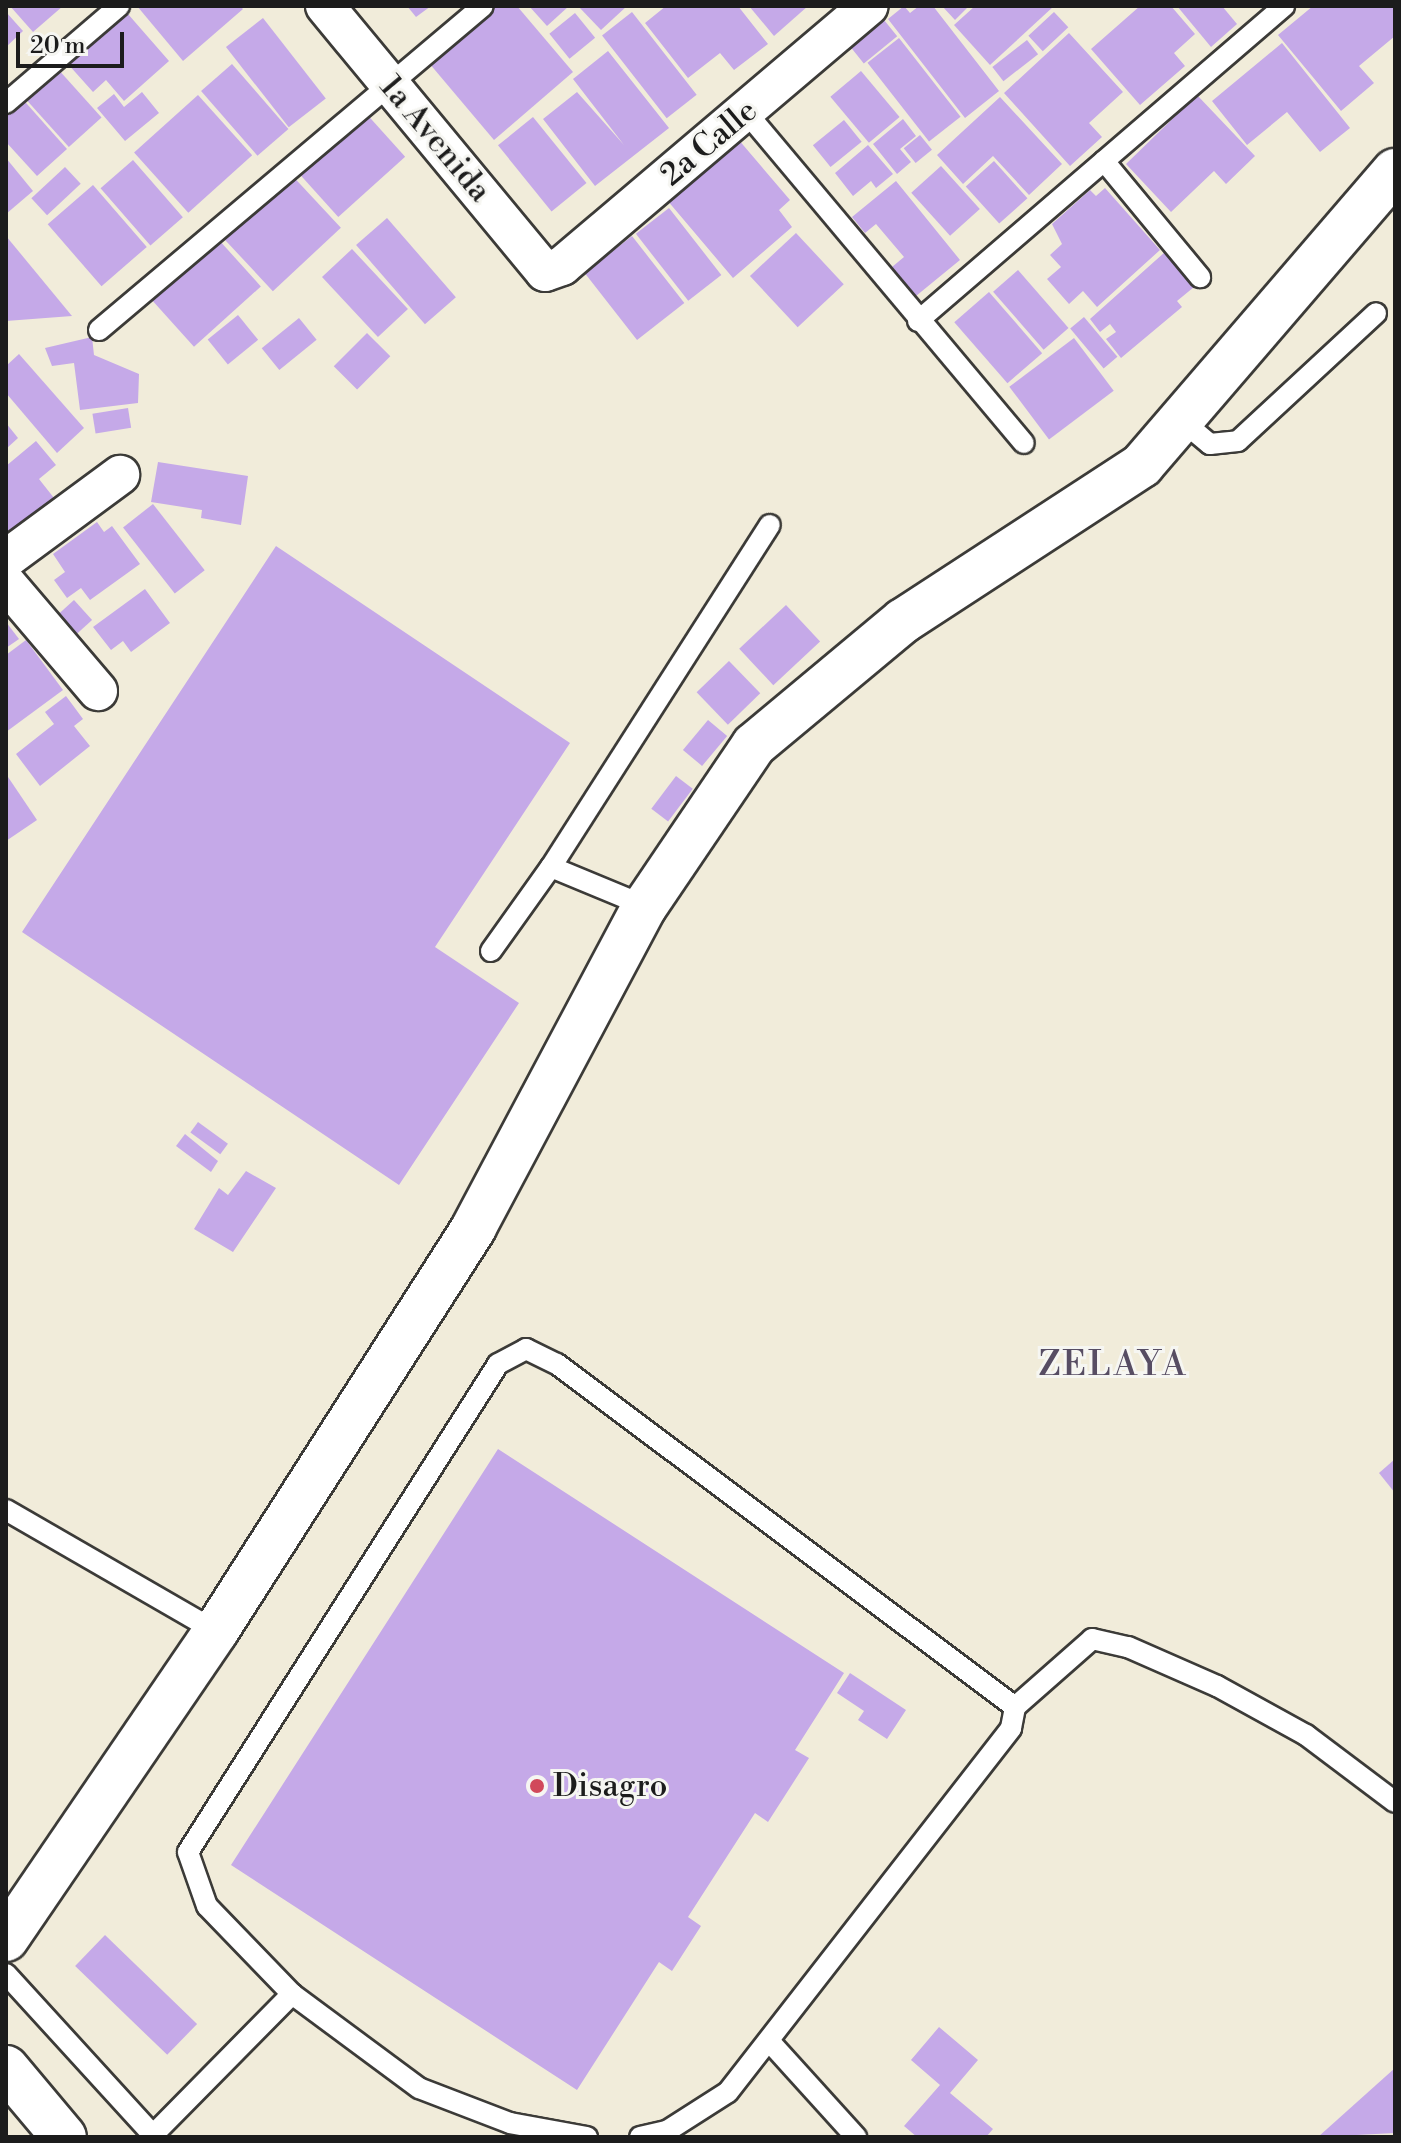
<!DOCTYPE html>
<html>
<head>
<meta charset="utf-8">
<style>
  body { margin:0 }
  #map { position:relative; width:1401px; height:2143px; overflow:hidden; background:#f1ecda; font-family:"Libre Bodoni",serif }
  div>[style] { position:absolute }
  .building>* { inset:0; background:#c5a9e8; transform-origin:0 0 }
  .roads { filter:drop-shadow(2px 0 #3c3b38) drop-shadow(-2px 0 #3c3b38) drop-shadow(0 2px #3c3b38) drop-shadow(0 -2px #3c3b38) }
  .lane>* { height:20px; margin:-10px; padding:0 10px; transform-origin:10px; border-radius:10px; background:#fff }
  .street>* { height:38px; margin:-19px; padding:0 19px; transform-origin:19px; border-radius:19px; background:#fff }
  .secondary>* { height:44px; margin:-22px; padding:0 22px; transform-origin:22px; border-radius:22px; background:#fff }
  .highway>* { height:44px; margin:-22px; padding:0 22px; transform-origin:22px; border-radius:22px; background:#fff }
  .dots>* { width:22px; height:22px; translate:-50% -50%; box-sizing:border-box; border:4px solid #f6f6f2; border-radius:50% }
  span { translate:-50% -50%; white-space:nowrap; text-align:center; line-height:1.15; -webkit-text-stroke:6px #f6f6f2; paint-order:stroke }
  .street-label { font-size:32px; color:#1c1c1c }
  .poi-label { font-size:32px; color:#1c1c1c }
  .left { translate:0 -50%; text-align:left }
  .neighbourhood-label { font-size:34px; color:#574d63; letter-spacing:2px }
  .frame { position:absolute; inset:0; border:8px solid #1c1c1c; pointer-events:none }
  .scale { position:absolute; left:16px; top:32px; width:108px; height:36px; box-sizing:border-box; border:4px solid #1c1c1c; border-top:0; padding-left:10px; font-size:24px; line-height:28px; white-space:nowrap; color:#1c1c1c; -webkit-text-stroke:6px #f6f6f2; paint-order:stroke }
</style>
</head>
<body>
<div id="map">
  <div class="building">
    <div style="clip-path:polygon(10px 6px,63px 6px,33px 32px)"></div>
    <div style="clip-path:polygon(121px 6px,169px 61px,124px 101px,106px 80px,93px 92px,59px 54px)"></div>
    <div style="clip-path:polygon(137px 6px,240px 6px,243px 9px,183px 61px)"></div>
    <div style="clip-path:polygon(407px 6px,431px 6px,416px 17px)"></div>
    <div style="clip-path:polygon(496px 6px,517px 6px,573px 72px,494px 140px,429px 63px)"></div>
    <div style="clip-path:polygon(529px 6px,569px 6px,547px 26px)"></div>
    <div style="clip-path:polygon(578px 6px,627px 6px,601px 30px)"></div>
    <div style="clip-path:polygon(666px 6px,738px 6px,768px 44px,734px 70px,720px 53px,688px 78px,645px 23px)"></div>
    <div style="clip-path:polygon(749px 6px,808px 6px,774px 36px)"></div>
    <div style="clip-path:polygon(904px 6px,910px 13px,919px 6px,933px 6px,999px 91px,965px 118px,888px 19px)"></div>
    <div style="clip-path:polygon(942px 6px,969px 6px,955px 20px)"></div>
    <div style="clip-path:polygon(975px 6px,1054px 6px,990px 65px,954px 25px)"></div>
    <div style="clip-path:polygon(1140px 6px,1171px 6px,1195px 34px,1174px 53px,1185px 66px,1140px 105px,1091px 49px)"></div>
    <div style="clip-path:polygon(1177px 6px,1222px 6px,1237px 24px,1211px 47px)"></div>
    <div style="clip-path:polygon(1313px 6px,1395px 6px,1395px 36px,1359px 66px,1374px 83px,1341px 111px,1278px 35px)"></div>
    <div style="clip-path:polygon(6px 12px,23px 31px,6px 47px)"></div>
    <div style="left:632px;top:12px;width:105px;height:38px;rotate:52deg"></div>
    <div style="left:1054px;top:12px;width:21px;height:35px;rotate:47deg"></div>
    <div style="left:575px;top:13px;width:32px;height:33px;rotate:51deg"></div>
    <div style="left:263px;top:18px;width:102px;height:47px;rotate:52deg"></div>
    <div style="left:884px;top:20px;width:21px;height:43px;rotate:51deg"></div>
    <div style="clip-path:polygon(1069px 33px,1123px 92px,1089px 123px,1102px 137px,1070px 166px,1004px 93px)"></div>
    <div style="left:899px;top:38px;width:100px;height:40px;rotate:52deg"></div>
    <div style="left:1027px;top:40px;width:18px;height:44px;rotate:52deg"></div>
    <div style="clip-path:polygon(1282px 43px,1350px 128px,1320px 152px,1287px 112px,1247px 145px,1212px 101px)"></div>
    <div style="clip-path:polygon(608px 51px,669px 128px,595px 186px,543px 119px,577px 92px,624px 145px,573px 79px)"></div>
    <div style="left:48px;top:58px;width:80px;height:44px;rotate:48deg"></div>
    <div style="left:232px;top:64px;width:86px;height:41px;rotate:49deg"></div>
    <div style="left:861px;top:71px;width:60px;height:40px;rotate:50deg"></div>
    <div style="clip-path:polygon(142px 92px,159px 113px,125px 141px,97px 108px,114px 94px,124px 107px)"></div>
    <div style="clip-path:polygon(19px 95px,67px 149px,37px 176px,6px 142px,6px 106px)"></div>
    <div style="left:198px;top:95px;width:81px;height:86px;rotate:48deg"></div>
    <div style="clip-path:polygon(1197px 95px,1255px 156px,1226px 184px,1214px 171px,1171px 212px,1126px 164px)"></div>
    <div style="clip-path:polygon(1000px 97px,1062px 164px,1029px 195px,993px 156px,963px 184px,937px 155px)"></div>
    <div style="left:363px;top:110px;width:63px;height:90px;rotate:48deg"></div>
    <div style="left:533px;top:117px;width:85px;height:45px;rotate:51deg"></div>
    <div style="clip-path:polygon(903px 119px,916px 136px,900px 149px,911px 162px,897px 174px,873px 144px)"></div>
    <div style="left:844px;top:120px;width:28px;height:40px;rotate:51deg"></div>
    <div style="left:920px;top:135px;width:19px;height:21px;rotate:51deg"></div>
    <div style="clip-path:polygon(738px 139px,790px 200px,779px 210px,792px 227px,733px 278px,667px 200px)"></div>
    <div style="clip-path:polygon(868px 145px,893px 174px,876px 188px,871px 181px,853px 196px,835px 173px)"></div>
    <div style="clip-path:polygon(6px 158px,33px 191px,6px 214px)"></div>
    <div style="left:133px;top:160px;width:76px;height:43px;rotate:49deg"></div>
    <div style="left:994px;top:161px;width:50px;height:38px;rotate:48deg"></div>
    <div style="left:941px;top:166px;width:58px;height:40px;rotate:48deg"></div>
    <div style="left:65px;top:167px;width:23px;height:46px;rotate:47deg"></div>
    <div style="left:287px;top:170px;width:79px;height:93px;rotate:47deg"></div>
    <div style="clip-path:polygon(896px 181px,960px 260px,916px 296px,892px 267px,904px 257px,876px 224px,865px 233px,852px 217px)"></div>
    <div style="left:93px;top:185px;width:82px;height:60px;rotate:49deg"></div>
    <div style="clip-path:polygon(1105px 188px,1160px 250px,1097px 307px,1083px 291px,1069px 304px,1047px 279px,1061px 267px,1050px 255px,1062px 244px,1052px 224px,1090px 190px,1096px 196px)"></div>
    <div style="left:669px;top:208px;width:85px;height:42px;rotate:52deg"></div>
    <div style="left:387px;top:218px;width:105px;height:41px;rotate:49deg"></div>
    <div style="left:210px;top:230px;width:76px;height:90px;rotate:48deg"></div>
    <div style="left:796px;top:233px;width:70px;height:63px;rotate:47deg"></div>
    <div style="clip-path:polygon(6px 236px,72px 316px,6px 321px)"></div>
    <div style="left:632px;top:236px;width:85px;height:60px;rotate:52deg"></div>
    <div style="left:352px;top:249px;width:82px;height:41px;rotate:47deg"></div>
    <div style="clip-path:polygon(1165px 252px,1194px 287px,1177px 301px,1182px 307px,1121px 358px,1106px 339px,1116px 332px,1110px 324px,1100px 332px,1090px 319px)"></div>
    <div style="left:1018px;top:270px;width:77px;height:33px;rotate:49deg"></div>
    <div style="left:989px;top:292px;width:81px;height:46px;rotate:49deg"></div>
    <div style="left:238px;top:315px;width:32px;height:39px;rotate:51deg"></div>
    <div style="left:1084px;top:317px;width:52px;height:18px;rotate:50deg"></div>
    <div style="left:299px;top:318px;width:28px;height:48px;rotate:51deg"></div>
    <div style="left:367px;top:333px;width:33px;height:47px;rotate:45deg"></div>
    <div style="clip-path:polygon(92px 337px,94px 355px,139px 374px,138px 403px,80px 410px,74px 363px,52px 366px,45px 348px)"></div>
    <div style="left:1074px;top:338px;width:66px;height:81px;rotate:53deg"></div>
    <div style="clip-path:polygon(19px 354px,84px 428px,57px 453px,6px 393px,6px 366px)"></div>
    <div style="left:128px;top:408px;width:20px;height:36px;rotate:81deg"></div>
    <div style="clip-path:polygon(6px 423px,18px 438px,6px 449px)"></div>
    <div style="clip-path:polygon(36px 441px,56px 465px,39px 479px,54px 498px,6px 538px,6px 466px)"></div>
    <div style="clip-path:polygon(158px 462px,248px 476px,241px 525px,201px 518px,202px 510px,151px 502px)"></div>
    <div style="left:153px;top:504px;width:84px;height:38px;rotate:52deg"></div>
    <div style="clip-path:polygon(97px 522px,104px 532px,112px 526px,140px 564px,90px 600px,81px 588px,67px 598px,54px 580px,65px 572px,53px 554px)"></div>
    <div style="clip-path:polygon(276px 546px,570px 743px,435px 947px,519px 1003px,399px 1185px,22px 932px)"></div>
    <div style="clip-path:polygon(145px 589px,170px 623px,131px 652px,123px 641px,111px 650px,93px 627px)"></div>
    <div style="left:74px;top:600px;width:27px;height:20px;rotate:48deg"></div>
    <div style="left:786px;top:605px;width:50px;height:64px;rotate:47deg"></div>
    <div style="clip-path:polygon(6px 622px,19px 639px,6px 648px)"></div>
    <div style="clip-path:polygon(26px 640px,63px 690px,6px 732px,6px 655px)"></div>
    <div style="left:729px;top:661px;width:45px;height:45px;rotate:46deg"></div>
    <div style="clip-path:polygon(66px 696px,83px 719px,74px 726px,90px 746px,40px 786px,16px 754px,54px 724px,45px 712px)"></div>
    <div style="left:708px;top:720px;width:25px;height:39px;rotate:40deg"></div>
    <div style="clip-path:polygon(6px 774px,37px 820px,6px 841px)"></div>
    <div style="left:676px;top:776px;width:21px;height:41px;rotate:37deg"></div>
    <div style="left:198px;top:1122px;width:37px;height:13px;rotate:36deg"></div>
    <div style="clip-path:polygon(185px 1134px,218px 1161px,211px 1172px,176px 1146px)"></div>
    <div style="clip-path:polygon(246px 1171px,276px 1188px,233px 1252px,194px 1229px,219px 1188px,228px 1195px)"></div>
    <div style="clip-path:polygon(498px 1449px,844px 1673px,795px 1750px,809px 1758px,768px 1822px,755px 1813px,688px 1917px,701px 1926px,672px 1971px,659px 1962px,577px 2090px,231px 1865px)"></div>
    <div style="clip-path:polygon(1395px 1459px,1395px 1493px,1379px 1473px)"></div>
    <div style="clip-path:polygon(850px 1673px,906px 1710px,887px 1739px,858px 1720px,864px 1711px,837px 1693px)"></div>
    <div style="left:105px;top:1935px;width:128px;height:43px;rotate:44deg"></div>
    <div style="clip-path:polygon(939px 2027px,978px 2060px,950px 2093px,993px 2129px,986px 2137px,917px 2137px,904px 2126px,940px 2085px,911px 2060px)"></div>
    <div style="clip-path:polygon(1395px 2068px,1395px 2133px,1318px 2137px)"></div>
  </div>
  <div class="roads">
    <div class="lane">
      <div style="left:6px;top:103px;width:149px;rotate:-40.6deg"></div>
      <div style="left:746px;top:112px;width:432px;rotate:50deg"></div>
      <div style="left:1104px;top:161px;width:151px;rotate:50.4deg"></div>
      <div style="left:918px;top:321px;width:483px;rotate:-40.7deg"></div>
      <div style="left:99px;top:330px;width:502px;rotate:-40.16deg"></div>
      <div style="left:1180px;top:419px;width:39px;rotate:40deg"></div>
      <div style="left:1210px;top:444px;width:28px;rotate:-6deg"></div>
      <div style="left:1238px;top:441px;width:188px;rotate:-42.8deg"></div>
      <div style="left:551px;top:867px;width:406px;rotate:-57.4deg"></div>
      <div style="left:491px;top:951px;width:103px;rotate:-54.5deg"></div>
      <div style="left:551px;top:867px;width:102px;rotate:22.5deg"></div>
      <div style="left:6px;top:1510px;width:242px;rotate:30deg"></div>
      <div style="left:6px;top:1974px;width:221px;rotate:47.6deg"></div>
      <div style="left:769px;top:2041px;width:130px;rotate:47.8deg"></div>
      <div style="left:151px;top:2137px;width:201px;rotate:-45.4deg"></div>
      <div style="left:587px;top:2137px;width:78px;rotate:-169.7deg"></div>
      <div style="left:510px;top:2123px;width:97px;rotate:-159deg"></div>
      <div style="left:419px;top:2088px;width:158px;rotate:-143.5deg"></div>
      <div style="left:292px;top:1994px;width:122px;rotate:-134deg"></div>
      <div style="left:207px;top:1906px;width:57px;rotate:-109.4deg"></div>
      <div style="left:188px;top:1852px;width:578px;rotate:-57.57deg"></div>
      <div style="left:498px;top:1364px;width:32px;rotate:-28deg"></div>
      <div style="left:526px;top:1349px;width:34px;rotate:26deg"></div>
      <div style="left:557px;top:1364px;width:572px;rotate:36.83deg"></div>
      <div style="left:640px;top:2137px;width:28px;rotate:-13deg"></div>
      <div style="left:667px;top:2131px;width:72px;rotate:-32.6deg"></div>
      <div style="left:728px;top:2092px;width:461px;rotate:-52.1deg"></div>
      <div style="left:1011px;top:1728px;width:21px;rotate:-79deg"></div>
      <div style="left:1015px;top:1707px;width:103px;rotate:-41.4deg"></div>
      <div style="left:1092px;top:1639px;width:37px;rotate:13deg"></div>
      <div style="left:1128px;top:1647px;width:97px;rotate:23.7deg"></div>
      <div style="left:1217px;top:1686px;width:102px;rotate:28.8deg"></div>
      <div style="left:1306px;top:1735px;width:111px;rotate:37deg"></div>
    </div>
    <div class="street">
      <div style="left:325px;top:6px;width:345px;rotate:50.4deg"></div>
      <div style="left:545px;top:272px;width:18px;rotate:-19deg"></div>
      <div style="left:562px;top:266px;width:402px;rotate:-40.3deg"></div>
      <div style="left:6px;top:559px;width:142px;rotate:-36.4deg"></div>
      <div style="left:6px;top:583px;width:142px;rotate:49.6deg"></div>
    </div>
    <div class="secondary">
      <div style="left:6px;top:1939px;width:373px;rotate:-55.7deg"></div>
      <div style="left:216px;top:1631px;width:479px;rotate:-57.4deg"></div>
      <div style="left:474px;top:1227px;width:364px;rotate:-62deg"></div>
      <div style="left:645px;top:906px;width:194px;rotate:-55.9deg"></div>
      <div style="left:754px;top:745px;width:194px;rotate:-39.8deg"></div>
      <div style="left:903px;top:621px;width:285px;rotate:-33.1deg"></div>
      <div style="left:1142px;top:465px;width:388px;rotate:-49.3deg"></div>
    </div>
    <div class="highway">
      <div style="left:6px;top:2068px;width:90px;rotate:50deg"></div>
    </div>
  </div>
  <div class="dots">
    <div style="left:537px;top:1786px;background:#d1495b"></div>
  </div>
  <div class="street-label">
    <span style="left:435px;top:139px;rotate:50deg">1a Avenida</span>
    <span style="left:709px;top:143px;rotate:-40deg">2a Calle</span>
  </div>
  <div class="poi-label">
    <span class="left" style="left:553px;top:1786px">Disagro</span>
  </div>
  <div class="neighbourhood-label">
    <span style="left:1113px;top:1366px">ZELAYA</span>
  </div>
  <div class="frame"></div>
  <div class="scale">20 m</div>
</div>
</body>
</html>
